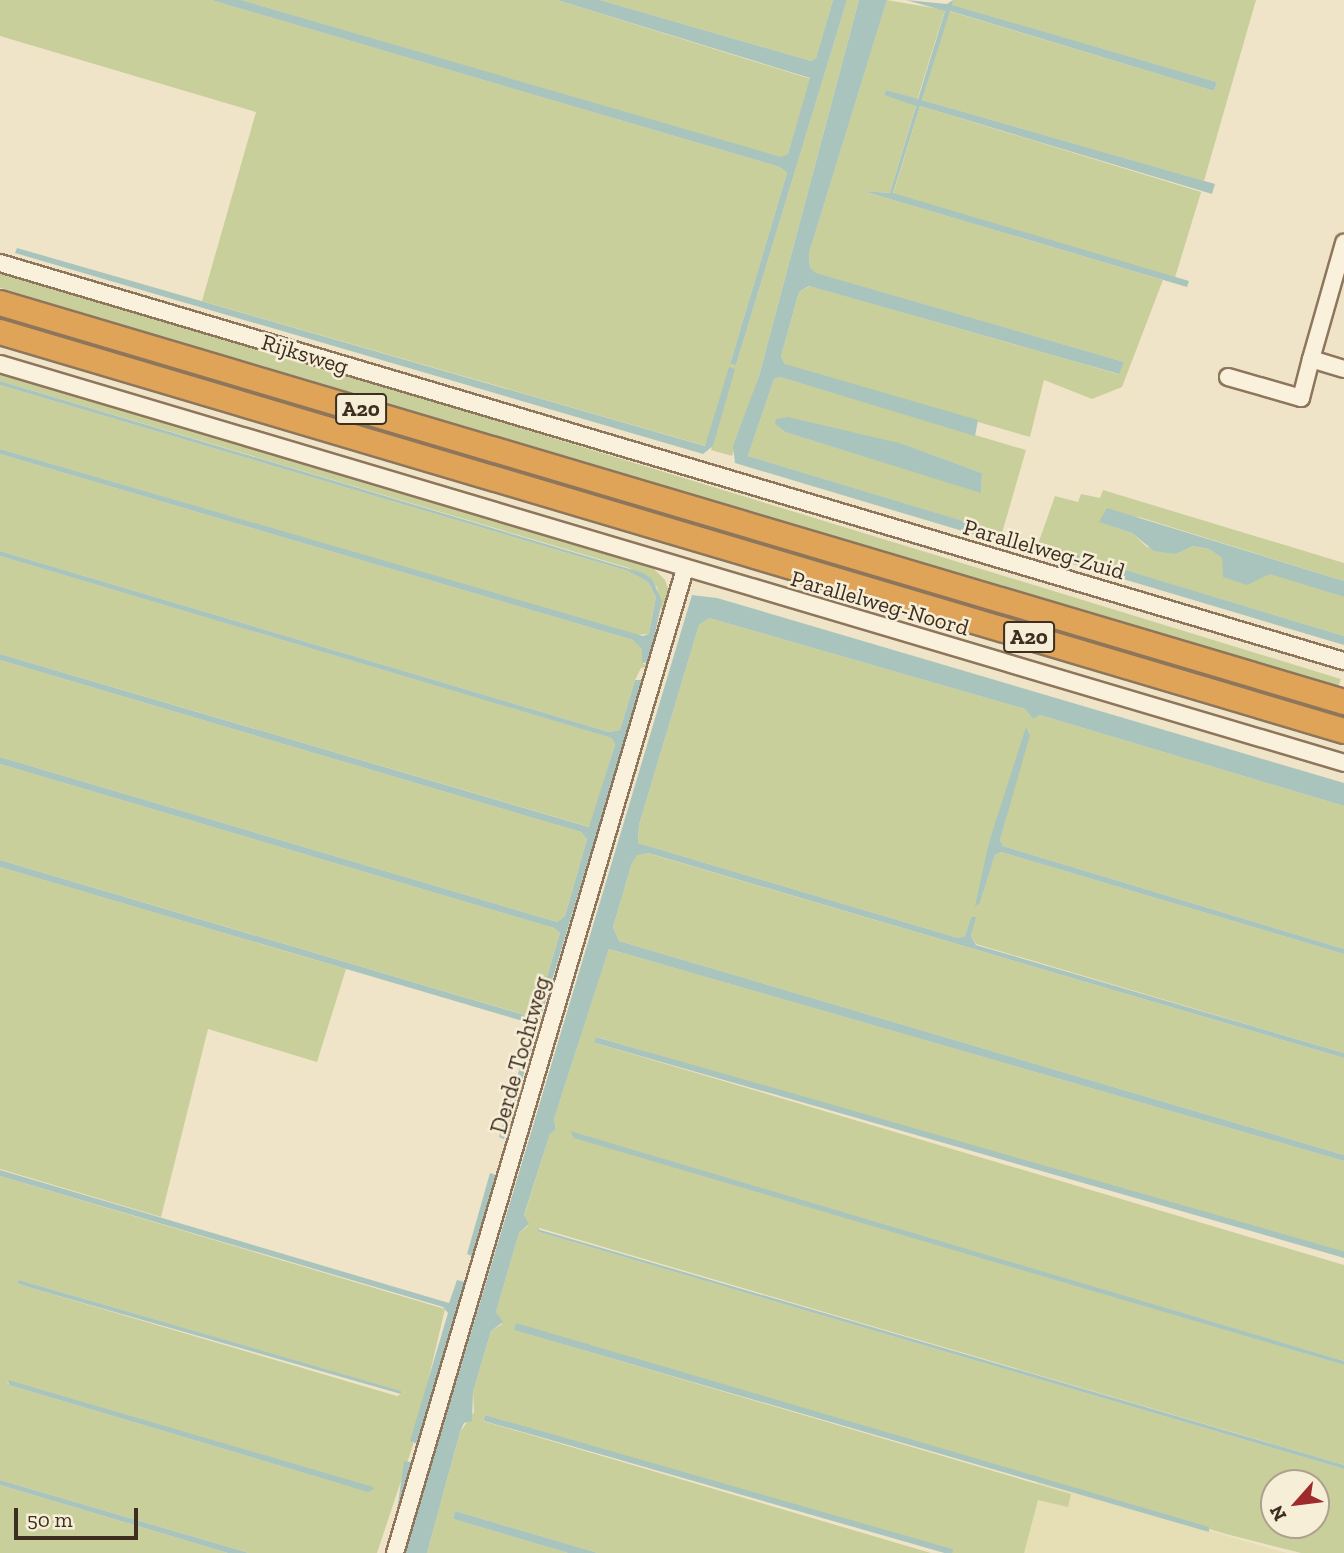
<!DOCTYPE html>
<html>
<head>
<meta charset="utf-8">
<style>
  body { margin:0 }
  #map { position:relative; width:1344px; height:1553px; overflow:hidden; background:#f0e4c8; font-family:"Zilla Slab",serif }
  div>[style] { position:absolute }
  .farmland>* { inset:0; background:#e6deb5 }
  .green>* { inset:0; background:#c9cf9b; transform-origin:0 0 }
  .water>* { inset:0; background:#a9c4bc; transform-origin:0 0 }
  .roads { filter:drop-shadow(2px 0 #8d765c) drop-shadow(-2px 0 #8d765c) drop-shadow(0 2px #8d765c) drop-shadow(0 -2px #8d765c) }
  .minor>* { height:16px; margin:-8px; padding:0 8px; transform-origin:8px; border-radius:8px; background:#faf1dc }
  .highway>* { height:24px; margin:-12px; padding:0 12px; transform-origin:12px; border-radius:12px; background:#e0a458 }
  span { translate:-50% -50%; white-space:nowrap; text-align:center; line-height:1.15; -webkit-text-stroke:5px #f7eed8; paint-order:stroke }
  .shield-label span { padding:2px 5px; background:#f7eed8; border:2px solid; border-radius:5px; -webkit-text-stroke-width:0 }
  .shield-label { font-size:21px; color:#3d2e20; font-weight:700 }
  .street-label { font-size:23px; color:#3d2e20 }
  .north { position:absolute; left:1260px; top:1469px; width:70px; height:70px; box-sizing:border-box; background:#f7eed8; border:2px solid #ada18e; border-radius:50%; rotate:242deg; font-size:19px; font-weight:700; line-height:28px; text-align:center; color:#3d2e20 }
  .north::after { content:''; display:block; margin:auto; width:24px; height:32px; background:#9e2a2b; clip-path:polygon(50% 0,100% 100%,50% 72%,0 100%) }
  .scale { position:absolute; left:14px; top:1508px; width:124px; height:32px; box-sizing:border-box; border:4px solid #3d2e20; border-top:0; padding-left:9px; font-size:21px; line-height:24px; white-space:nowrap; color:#3d2e20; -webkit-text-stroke:5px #f7eed8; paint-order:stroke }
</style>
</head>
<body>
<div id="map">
  <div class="farmland">
    <div style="clip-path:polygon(1038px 1481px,1287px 1553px,1021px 1553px)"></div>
  </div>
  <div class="green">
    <div style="clip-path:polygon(0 0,211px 0,780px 167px,787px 173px,730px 364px,736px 365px,847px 0,859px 0,759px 376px,732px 456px,711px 450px,732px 368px,706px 446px,202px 301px,256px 112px,0 36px)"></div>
    <div style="clip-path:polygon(241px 0,557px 0,811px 79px,788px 154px,781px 158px)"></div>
    <div style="clip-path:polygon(600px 0,833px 0,816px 58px,811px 61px)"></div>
    <div style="clip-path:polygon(887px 0,945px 10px,917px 100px,886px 90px,884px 95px,916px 105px,890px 193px,863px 191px,1163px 280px,1122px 387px,1092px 399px,1044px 380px,1030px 437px,801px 371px,785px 364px,781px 356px,799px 292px,810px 286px,1118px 374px,1124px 362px,815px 273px,810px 268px,809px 253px)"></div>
    <div style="clip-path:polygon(953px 0,1256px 0,1204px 181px,922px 100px,949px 11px,1214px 91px,1217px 82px,951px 5px)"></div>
    <div style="left:920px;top:106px;width:294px;height:92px;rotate:17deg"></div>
    <div style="left:0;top:269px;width:1402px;height:18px;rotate:17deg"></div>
    <div style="left:0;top:315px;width:1402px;height:8px;rotate:16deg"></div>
    <div style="clip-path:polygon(0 371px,647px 562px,665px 580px,671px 596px,651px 666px,641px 668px,635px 680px,620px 730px,609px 732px,0 551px,0 454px,633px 640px,643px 649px,642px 663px,647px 665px,662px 613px,657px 587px,629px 568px,0 381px)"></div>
    <div style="clip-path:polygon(evenodd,780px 377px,1026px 450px,1002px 533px,748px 456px,774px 379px,780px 377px,775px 424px,903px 444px,982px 473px,981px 492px,785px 432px,775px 424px)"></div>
    <div style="clip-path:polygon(0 385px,628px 571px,648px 582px,656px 597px,649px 634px,635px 635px,0 449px)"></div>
    <div style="clip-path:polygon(1103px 490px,1344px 563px,1344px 581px,1139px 517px,1100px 522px,1132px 533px,1147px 547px,1176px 554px,1193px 546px,1209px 549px,1222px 558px,1344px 597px,1344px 636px,1038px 544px,1055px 496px,1078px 502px,1081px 494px,1100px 498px)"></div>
    <div style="clip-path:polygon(0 556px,613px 738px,615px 743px,590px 827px,0 654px)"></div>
    <div style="clip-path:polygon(709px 618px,1025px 709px,1033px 719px,1040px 715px,1344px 806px,1344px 949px,1003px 846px,1000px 840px,1030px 728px,989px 842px,980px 903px,995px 855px,1001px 852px,1344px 954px,1344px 1053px,976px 944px,971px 936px,975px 917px,971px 917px,965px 936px,958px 938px,638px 843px,639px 825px,699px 625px)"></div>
    <div style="clip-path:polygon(0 660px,581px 832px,587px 839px,565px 916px,557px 922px,0 757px)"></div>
    <div style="clip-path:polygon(0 764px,554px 928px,560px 933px,536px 1013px,529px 1016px,0 860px)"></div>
    <div style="clip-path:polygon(647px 853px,1344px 1058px,1344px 1155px,619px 941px,613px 927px,632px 863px,637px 854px)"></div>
    <div style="clip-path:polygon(0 867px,346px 969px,317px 1062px,208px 1029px,161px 1217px,0 1169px)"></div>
    <div style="clip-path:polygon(evenodd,609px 949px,1344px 1161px,1344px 1258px,597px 1037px,595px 1043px,1344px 1265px,1344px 1361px,568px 1133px,1344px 1365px,1344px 1465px,539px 1228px,539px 1232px,1344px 1469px,1344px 1553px,1301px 1553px,1226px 1534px,516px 1324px,515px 1330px,1071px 1494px,1068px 1507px,1038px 1500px,1024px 1553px,952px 1553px,485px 1415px,483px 1421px,931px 1553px,598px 1553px,455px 1511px,453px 1519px,568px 1553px,427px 1553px,460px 1432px,474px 1412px,473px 1392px,491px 1331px,502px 1324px,496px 1312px,519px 1233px,528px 1226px,524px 1216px,550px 1134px,556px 1129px,554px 1119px,609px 949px,1274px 1483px,1316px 1483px,1316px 1525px,1274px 1525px,1274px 1483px)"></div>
    <div style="clip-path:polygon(evenodd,0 1176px,445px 1309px,413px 1445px,377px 1553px,249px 1553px,0 1480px,0 1176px,19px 1280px,400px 1391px,401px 1394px,397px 1396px,38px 1290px,18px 1283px,19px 1280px,0 1176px,7px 1382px,368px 1492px,9px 1385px,7px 1382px)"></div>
    <div style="clip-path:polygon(0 1485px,228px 1553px,0 1553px)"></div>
  </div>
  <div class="water">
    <div style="clip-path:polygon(211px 0,241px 0,781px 157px,788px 154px,810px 78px,557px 0,600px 0,811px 61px,816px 58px,833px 0,847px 0,736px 365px,730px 364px,787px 173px,780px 167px)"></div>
    <div style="clip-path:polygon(859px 0,887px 0,809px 253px,810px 268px,816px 273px,1124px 362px,1119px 374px,809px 286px,799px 292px,781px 356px,785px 364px,978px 420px,975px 436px,780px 377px,774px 379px,748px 456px,1344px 636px,1344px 645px,735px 463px,733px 446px,759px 376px)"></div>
    <div style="clip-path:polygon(906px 0,947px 4px,953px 0,952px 5px,1217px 82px,1214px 91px,950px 11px,922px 100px,1215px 184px,1212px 194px,920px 106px,893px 193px,1189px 281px,1187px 287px,863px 191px,890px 193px,916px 106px,884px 95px,886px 90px,918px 99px,945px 11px)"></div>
    <div style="clip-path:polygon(17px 248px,705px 446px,729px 367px,735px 369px,713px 446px,703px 454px,15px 253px)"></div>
    <div style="clip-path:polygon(0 381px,643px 573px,652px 579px,662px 601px,649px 662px,642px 663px,642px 649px,633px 640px,0 454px,0 449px,643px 636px,649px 634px,656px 597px,648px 582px,628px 571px,0 385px)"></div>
    <div style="clip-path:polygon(788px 417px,903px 444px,982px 473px,981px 493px,785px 432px,775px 424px,776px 419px)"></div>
    <div style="clip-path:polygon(1107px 508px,1344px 581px,1344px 597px,1270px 574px,1247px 585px,1223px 577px,1222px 558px,1209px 549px,1193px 546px,1176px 554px,1154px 551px,1132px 533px,1099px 522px)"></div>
    <div style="clip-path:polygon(0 551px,609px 732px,620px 730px,635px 680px,643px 680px,504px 1139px,499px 1137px,533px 1024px,0 867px,0 860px,528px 1016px,536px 1013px,560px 933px,554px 928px,0 764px,0 757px,557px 922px,565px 916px,587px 839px,581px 832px,0 660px,0 654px,589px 827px,615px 744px,612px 738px,0 556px)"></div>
    <div style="clip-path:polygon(692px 595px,717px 598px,1344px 783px,1344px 806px,1040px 715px,1033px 719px,1025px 709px,709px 618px,699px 625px,639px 825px,638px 843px,958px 938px,965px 936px,971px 917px,976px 917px,971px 936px,976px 945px,1344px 1053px,1344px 1058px,648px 853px,637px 855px,632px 863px,613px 927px,619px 941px,1344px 1155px,1344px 1161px,609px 949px,554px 1119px,556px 1129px,550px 1134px,524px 1215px,529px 1224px,519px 1233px,496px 1312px,503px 1322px,491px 1331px,473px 1392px,472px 1421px,464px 1423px,460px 1432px,427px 1553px,405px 1553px)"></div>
    <div style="clip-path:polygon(1026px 727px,1030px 735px,1000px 840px,1003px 846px,1344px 949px,1344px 954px,1001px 852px,995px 855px,980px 903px,975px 906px,989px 842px)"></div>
    <div style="left:596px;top:1037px;width:780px;height:6px;rotate:16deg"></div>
    <div style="clip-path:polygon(570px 1131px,1344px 1361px,1344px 1365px,574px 1138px)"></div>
    <div style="clip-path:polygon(0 1170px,449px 1303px,457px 1280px,465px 1282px,418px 1444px,410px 1441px,448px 1313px,443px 1307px,0 1176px)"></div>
    <div style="clip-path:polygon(490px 1173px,496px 1175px,472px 1256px,467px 1254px)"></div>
    <div style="clip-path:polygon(537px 1229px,1344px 1465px,1344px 1469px,539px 1232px)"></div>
    <div style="clip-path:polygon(19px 1280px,401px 1391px,401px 1394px,38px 1290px,17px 1283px)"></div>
    <div style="clip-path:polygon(516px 1323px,1209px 1527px,1209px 1532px,514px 1330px)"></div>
    <div style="clip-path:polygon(8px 1380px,373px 1487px,374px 1489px,368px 1492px,9px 1385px)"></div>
    <div style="left:485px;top:1415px;width:487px;height:6px;rotate:16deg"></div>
    <div style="left:404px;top:1461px;width:7px;height:96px;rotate:8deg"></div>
    <div style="clip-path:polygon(0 1480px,249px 1553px,228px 1553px,0 1485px)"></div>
    <div style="clip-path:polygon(455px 1511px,598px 1553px,568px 1553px,453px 1519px)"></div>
  </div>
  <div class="roads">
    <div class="minor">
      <div style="left:0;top:263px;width:1402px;rotate:16.5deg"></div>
      <div style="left:1311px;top:359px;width:121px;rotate:-74.1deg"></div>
      <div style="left:0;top:364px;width:1402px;rotate:16.53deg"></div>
      <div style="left:1228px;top:377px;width:76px;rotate:16deg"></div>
      <div style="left:1301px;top:398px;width:40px;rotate:-75.6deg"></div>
      <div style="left:1311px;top:359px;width:34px;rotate:17deg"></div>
      <div style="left:395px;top:1553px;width:1026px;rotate:-73.58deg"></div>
    </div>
    <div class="highway">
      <div style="left:0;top:303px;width:1402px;rotate:16.53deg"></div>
      <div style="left:0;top:332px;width:1402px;rotate:16.53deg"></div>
    </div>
  </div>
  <div class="shield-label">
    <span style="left:361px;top:409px">A20</span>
    <span style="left:1029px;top:637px">A20</span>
  </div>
  <div class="street-label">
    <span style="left:305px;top:354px;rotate:17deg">Rijksweg</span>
    <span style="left:1044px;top:549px;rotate:16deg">Parallelweg-Zuid</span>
    <span style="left:880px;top:603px;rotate:16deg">Parallelweg-Noord</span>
    <span style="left:520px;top:1055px;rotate:-74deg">Derde Tochtweg</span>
  </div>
  <div class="north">N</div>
  <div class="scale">50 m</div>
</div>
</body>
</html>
